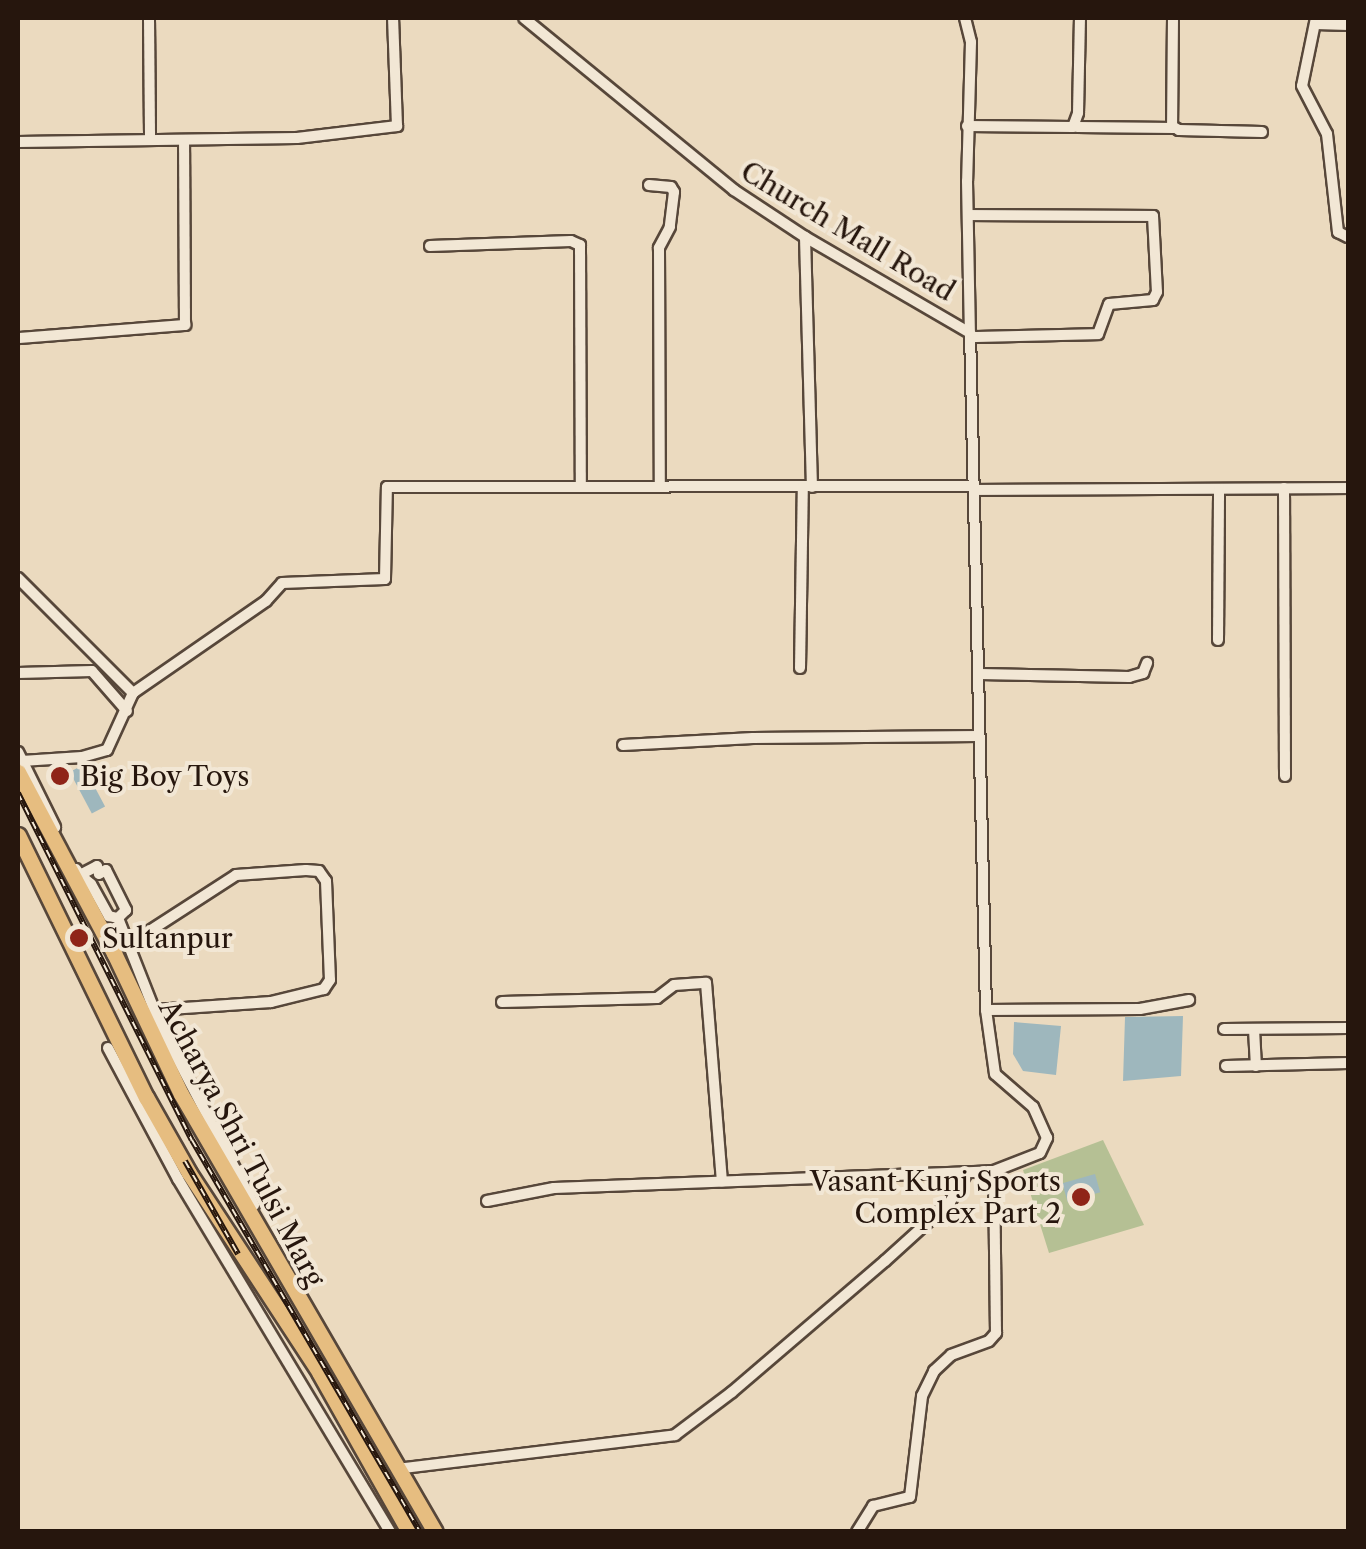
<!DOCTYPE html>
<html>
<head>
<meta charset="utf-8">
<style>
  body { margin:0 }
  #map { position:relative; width:1366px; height:1549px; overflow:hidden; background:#ebdabf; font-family:"Libre Caslon Text",serif }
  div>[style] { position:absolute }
  .green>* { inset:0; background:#b5c094 }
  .water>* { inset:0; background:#9eb7bd; transform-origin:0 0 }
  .roads { filter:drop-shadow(2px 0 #57473a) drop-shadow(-2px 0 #57473a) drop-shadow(0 2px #57473a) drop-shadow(0 -2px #57473a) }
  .minor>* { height:10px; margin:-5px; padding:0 5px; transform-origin:5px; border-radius:5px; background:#f2e7d5 }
  .highway>* { height:15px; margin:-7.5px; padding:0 7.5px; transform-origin:7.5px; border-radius:7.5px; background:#e6bd80 }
  .rail>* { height:6px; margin-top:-3px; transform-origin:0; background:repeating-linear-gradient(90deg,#f2e7d5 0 8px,#26160d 0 16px); box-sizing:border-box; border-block:2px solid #26160d }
  .dots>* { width:28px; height:28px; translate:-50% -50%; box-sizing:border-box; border:5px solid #f2e7d5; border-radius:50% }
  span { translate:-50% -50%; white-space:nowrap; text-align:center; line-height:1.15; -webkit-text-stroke:8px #f2e7d5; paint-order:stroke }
  .street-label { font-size:28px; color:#26160d }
  .poi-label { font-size:28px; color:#26160d }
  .left { translate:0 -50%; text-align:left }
  .right { translate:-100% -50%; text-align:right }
  .frame { position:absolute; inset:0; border:20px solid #26160d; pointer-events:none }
</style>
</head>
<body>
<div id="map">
  <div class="green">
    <div style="clip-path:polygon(1103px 1140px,1144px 1225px,1049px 1253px,1023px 1170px)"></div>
  </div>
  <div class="water">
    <div style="left:83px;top:765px;width:47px;height:15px;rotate:62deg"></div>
    <div style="clip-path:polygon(1183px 1016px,1181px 1076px,1123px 1081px,1125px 1017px)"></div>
    <div style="clip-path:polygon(1014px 1022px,1061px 1026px,1056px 1075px,1023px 1071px,1013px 1054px)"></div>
    <div style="left:1095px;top:1174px;width:19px;height:34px;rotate:74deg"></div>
  </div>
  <div class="roads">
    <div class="minor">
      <div style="left:149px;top:18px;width:122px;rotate:89.5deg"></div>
      <div style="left:965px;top:18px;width:25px;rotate:76deg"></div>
      <div style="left:971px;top:42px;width:139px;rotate:91.6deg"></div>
      <div style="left:967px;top:181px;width:150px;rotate:88.9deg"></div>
      <div style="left:1173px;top:18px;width:108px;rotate:90.5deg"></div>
      <div style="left:1172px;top:126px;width:8px;rotate:30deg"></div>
      <div style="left:1179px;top:130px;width:83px;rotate:1.4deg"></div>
      <div style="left:1316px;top:18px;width:69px;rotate:101.6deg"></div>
      <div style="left:1302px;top:86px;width:54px;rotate:62.5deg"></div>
      <div style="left:1327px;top:134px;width:99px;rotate:83.6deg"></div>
      <div style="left:1338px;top:232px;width:11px;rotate:27deg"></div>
      <div style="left:1316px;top:24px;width:32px;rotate:2deg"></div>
      <div style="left:967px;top:126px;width:106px;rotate:0.5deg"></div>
      <div style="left:1073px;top:127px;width:15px;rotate:-70deg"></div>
      <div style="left:1078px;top:113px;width:95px;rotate:-88.8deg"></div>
      <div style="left:1077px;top:127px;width:97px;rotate:0.6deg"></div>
      <div style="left:18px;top:142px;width:279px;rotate:-0.8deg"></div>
      <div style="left:297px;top:138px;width:101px;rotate:-6.8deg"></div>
      <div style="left:397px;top:126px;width:108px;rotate:-92.1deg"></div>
      <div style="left:649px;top:185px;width:22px;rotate:5deg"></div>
      <div style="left:671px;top:187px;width:6px;rotate:59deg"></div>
      <div style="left:674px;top:192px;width:35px;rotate:97deg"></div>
      <div style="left:670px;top:227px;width:24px;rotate:118deg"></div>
      <div style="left:659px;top:248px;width:237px;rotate:89.8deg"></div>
      <div style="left:968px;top:215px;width:185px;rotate:0.3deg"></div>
      <div style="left:1153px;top:216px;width:76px;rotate:87deg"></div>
      <div style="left:1157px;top:292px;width:9px;rotate:117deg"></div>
      <div style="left:1153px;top:300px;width:44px;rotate:174.8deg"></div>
      <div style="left:1109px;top:304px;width:32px;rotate:110deg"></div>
      <div style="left:1098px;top:334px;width:127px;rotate:178.6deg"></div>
      <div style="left:805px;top:237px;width:250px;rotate:88.4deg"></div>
      <div style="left:430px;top:246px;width:141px;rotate:-2deg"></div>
      <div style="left:571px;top:241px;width:10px;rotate:24deg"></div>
      <div style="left:580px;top:245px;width:239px;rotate:89.8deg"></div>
      <div style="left:18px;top:338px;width:168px;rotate:-4.5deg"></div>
      <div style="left:185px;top:325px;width:185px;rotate:-90.3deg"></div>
      <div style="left:1284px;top:488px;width:288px;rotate:89.8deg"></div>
      <div style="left:974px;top:490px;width:374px;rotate:-0.3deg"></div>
      <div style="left:18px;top:578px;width:163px;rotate:45deg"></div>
      <div style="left:133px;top:693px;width:162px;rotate:-34.7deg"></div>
      <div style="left:266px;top:601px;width:24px;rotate:-48deg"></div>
      <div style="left:282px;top:583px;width:103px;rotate:-2.2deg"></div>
      <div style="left:385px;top:579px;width:92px;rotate:-88.8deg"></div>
      <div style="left:387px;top:487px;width:585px;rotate:-0.1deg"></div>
      <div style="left:1218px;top:640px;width:151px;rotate:-89.6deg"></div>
      <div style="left:800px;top:668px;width:181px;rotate:-89.1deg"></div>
      <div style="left:18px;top:673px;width:74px;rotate:-1.5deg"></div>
      <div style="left:92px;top:671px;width:53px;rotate:48.8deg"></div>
      <div style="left:980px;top:674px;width:149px;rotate:1.2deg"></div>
      <div style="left:1129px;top:677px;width:15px;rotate:-16deg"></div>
      <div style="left:1143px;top:673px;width:11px;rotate:-68deg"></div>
      <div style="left:623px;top:745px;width:130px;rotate:-3.1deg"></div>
      <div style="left:753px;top:738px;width:225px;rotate:-0.5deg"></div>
      <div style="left:18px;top:752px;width:84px;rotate:63.7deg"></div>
      <div style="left:22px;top:761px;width:60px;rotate:-3.8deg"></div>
      <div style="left:82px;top:757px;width:26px;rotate:-16deg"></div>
      <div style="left:107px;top:750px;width:63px;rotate:-65.5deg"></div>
      <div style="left:76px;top:869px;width:7px;rotate:56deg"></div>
      <div style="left:80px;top:875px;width:19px;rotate:-28deg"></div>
      <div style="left:97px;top:866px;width:8px;rotate:76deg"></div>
      <div style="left:99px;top:874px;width:8px;rotate:-30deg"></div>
      <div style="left:106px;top:870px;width:45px;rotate:63.4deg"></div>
      <div style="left:126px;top:910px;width:11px;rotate:135deg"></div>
      <div style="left:118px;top:918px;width:117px;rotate:68.5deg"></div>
      <div style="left:161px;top:1027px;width:201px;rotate:62.4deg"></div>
      <div style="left:80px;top:875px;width:14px;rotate:39deg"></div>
      <div style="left:91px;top:884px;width:37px;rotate:61deg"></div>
      <div style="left:109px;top:916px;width:9px;rotate:13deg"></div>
      <div style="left:131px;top:943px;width:125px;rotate:-32.9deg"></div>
      <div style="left:236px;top:875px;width:70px;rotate:-4.1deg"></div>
      <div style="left:306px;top:870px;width:13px;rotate:4deg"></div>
      <div style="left:319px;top:871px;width:12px;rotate:55deg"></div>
      <div style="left:326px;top:881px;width:99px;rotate:87.7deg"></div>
      <div style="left:330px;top:980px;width:11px;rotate:124deg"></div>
      <div style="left:324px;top:989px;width:55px;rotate:166.2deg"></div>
      <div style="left:271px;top:1002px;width:116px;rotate:176.1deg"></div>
      <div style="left:502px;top:1002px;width:155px;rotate:-1.5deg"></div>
      <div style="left:657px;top:998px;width:21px;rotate:-37deg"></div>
      <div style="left:674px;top:985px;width:32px;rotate:-4deg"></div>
      <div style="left:706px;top:983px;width:199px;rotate:85.4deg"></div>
      <div style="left:986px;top:1010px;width:154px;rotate:-0.4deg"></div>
      <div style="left:1140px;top:1009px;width:50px;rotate:-10.4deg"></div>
      <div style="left:1224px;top:1029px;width:124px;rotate:-0.5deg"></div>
      <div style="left:1254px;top:1029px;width:37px;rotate:87deg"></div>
      <div style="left:108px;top:1048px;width:149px;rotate:61.9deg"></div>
      <div style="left:178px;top:1179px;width:412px;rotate:59deg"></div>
      <div style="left:1226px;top:1066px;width:122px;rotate:-1.4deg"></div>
      <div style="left:487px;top:1201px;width:68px;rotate:-11deg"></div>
      <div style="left:554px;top:1188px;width:440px;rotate:-2.2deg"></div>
      <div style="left:994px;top:1171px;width:49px;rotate:-21.4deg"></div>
      <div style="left:1040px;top:1153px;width:17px;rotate:-65deg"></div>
      <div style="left:1047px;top:1138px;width:34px;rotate:-114deg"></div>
      <div style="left:1033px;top:1107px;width:50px;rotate:-139deg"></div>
      <div style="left:995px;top:1074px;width:65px;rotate:-98deg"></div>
      <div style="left:986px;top:1010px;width:677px;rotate:-91.35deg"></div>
      <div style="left:970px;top:333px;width:191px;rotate:-149.8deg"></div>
      <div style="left:805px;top:237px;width:85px;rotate:-146.5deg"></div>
      <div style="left:734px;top:190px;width:271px;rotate:-140.7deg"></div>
      <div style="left:404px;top:1468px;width:273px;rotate:-6.9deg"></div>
      <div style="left:675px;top:1435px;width:71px;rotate:-37deg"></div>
      <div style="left:732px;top:1392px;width:201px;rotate:-40.6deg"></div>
      <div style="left:885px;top:1261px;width:88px;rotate:-42.2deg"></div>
      <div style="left:950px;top:1202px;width:34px;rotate:-60deg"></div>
      <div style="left:857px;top:1532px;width:31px;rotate:-58deg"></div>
      <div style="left:873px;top:1506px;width:38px;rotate:-14deg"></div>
      <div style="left:910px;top:1497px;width:102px;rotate:-83.2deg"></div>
      <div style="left:922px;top:1396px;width:28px;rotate:-64deg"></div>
      <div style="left:934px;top:1371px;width:23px;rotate:-43deg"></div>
      <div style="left:951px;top:1355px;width:40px;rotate:-20.2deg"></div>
      <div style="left:989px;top:1341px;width:11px;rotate:-49deg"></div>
      <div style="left:996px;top:1333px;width:162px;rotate:-90.7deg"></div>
    </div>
    <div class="highway">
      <div style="left:18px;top:772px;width:205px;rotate:62.1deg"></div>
      <div style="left:114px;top:953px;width:156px;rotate:64.6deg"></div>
      <div style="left:181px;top:1094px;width:506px;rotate:59.89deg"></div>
      <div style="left:18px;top:835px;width:292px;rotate:64deg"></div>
      <div style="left:146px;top:1097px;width:87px;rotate:60.5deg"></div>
      <div style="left:189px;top:1173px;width:238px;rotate:56.8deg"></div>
      <div style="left:319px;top:1372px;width:184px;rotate:60.6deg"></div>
    </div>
  </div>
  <div class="rail">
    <div style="left:18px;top:793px;width:388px;rotate:63.4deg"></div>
    <div style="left:192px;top:1140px;width:453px;rotate:59.8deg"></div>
    <div style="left:185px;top:1161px;width:107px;rotate:60.3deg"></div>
  </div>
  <div class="dots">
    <div style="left:60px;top:776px;background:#8f2418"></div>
    <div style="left:79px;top:938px;background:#8f2418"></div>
    <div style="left:1081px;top:1197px;background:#8f2418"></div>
  </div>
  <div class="street-label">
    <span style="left:848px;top:231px;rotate:31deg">Church Mall Road</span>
    <span style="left:242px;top:1143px;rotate:62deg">Acharya Shri Tulsi Marg</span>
  </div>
  <div class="poi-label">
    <span class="left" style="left:80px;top:776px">Big Boy Toys</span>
    <span class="left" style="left:102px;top:938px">Sultanpur</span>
    <span class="right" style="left:1061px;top:1197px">Vasant Kunj Sports<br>Complex Part 2</span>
  </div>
  <div class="frame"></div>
</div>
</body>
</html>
